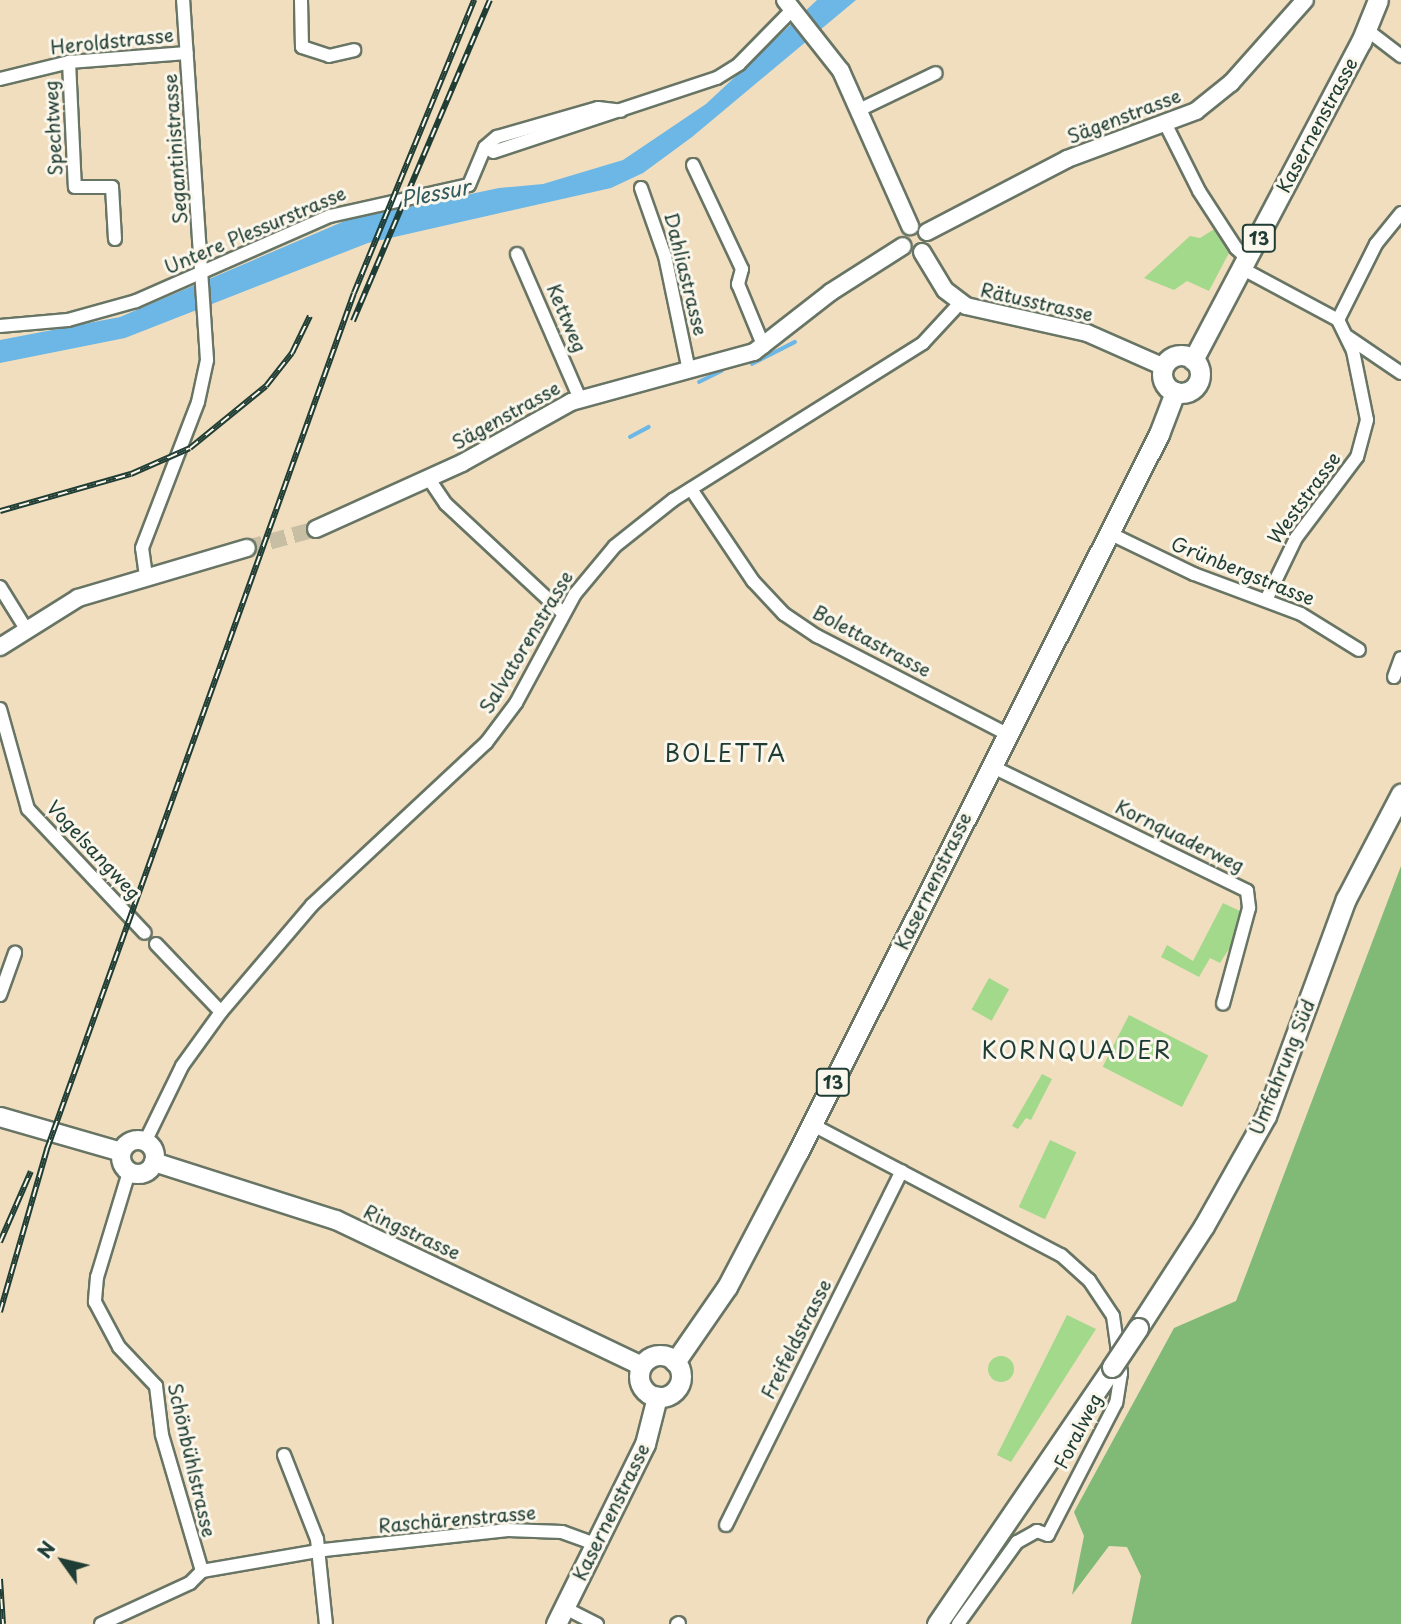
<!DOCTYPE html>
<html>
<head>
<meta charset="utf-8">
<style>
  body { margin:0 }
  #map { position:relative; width:1401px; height:1624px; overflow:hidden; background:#f1debf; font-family:"Playpen Sans",sans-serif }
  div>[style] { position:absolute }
  .green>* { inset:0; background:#a2d98b; transform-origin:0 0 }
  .round { border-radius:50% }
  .forest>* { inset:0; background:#81b977 }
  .water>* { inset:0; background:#6cb7e5 }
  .stream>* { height:3.5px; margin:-1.75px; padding:0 1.75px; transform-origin:1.75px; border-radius:1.75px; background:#6cb7e5 }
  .tertiary-tunnel>* { height:16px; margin-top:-8px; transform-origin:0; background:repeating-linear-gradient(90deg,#c7bea3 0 16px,transparent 0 24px) }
  .roads { filter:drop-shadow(2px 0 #687565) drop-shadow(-2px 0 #687565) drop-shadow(0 2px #687565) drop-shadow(0 -2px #687565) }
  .minor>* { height:12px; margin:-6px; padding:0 6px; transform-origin:6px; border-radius:6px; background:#fff }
  .tertiary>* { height:16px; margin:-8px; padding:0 8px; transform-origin:8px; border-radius:8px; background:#fff }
  .secondary>* { height:18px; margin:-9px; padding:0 9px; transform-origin:9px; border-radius:9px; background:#fff }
  .secondary>.ring { margin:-9px; padding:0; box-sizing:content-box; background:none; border:18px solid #fff; border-radius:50% }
  .primary>* { height:19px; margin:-9.5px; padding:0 9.5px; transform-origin:9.5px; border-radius:9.5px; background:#fff }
  .primary>.ring { margin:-9.5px; padding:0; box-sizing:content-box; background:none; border:19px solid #fff; border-radius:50% }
  .rail>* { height:6px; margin-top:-3px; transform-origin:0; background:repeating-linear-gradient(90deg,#fbf7ec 0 10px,#1f3d34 0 20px); box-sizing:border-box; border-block:2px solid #1f3d34 }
  .bridges { filter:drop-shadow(2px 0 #687565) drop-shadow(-2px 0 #687565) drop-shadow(0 2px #687565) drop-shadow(0 -2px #687565) }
  .primary-bridge>* { height:19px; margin:-9.5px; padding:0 9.5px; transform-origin:9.5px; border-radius:9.5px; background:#fff }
  span { translate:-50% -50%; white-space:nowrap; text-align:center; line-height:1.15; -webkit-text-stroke:6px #fbf7ec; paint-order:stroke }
  .shield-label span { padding:2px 5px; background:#fbf7ec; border:2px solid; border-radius:5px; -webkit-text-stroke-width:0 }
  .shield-label { font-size:18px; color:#1f3d34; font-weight:700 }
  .street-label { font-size:19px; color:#1f3d34 }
  .water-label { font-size:21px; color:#325c60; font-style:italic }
  .quarter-label { font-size:23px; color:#1f3d34; letter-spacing:2px }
  .north { position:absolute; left:28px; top:1526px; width:70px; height:70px; -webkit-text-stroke:5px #fbf7ec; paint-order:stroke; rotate:304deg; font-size:19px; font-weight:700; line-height:28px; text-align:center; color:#1f3d34 }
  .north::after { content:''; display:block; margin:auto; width:24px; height:32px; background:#1f3d34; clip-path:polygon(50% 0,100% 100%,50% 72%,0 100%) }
</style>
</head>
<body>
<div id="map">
  <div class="green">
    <div style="clip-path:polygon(1216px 228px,1231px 249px,1209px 291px,1187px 281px,1174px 290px,1144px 278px,1190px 236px,1200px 238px)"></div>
    <div style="clip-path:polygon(1223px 903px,1242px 912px,1234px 941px,1220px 963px,1210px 958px,1199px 977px,1161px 957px,1167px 945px,1193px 961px)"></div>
    <div style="left:989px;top:978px;width:23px;height:36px;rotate:29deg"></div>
    <div style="left:1129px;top:1015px;width:89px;height:58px;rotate:27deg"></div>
    <div style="clip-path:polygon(1042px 1074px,1052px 1079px,1031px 1120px,1026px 1118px,1018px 1129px,1012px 1126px)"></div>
    <div style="left:1050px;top:1140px;width:29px;height:74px;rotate:25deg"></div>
    <div style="clip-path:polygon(1067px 1315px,1096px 1329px,1011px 1462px,997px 1455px)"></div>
    <div class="round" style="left:988px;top:1356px;width:26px;height:26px"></div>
  </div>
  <div class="forest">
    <div style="clip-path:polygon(1401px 866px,1401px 1624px,1131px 1624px,1141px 1576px,1127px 1547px,1109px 1546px,1072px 1595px,1084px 1536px,1074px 1512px,1174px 1328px,1236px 1301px)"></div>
  </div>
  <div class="water">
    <div style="clip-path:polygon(817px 0,856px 0,692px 137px,643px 173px,611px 188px,368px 243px,125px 338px,0 363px,0 340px,120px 317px,347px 220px,499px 188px,543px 184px,623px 160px,706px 104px)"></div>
  </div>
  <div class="stream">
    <div style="left:752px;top:364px;width:48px;rotate:-27.1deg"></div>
    <div style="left:699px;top:382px;width:25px;rotate:-26deg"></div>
    <div style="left:630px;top:437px;width:21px;rotate:-28deg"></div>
  </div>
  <div class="tertiary-tunnel">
    <div style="left:247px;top:548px;width:72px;rotate:-15.4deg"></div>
  </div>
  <div class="roads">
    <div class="minor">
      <div style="left:301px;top:0;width:47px;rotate:88.8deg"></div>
      <div style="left:302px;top:47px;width:28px;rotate:18deg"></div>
      <div style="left:329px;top:56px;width:26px;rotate:-13deg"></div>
      <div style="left:1367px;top:30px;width:43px;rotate:37.4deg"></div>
      <div style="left:69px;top:62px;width:125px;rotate:87.3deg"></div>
      <div style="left:75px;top:187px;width:37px"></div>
      <div style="left:112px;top:187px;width:52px;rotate:86.7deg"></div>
      <div style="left:0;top:79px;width:71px;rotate:-13.8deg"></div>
      <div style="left:69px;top:62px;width:118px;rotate:-4.4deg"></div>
      <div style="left:859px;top:110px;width:85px;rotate:-25.7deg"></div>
      <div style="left:1166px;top:125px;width:74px;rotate:63.4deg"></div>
      <div style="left:1199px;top:191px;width:68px;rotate:57deg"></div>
      <div style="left:1236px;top:248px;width:16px;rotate:43deg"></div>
      <div style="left:493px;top:152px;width:236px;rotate:-18.3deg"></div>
      <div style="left:717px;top:78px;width:26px;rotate:-32deg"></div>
      <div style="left:739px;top:64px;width:76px;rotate:-45.5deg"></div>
      <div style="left:693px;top:165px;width:115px;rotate:64.8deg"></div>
      <div style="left:742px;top:269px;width:16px;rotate:105deg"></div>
      <div style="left:738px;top:284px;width:68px;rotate:67.6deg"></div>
      <div style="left:641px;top:188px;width:72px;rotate:70.6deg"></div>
      <div style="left:665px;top:256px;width:117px;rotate:78.2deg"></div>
      <div style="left:517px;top:254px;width:158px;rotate:66.5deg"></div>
      <div style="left:1243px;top:269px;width:108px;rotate:28.2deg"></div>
      <div style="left:1338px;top:320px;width:34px;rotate:64deg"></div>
      <div style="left:1353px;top:351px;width:70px;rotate:78.5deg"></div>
      <div style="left:1367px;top:420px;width:38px;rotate:105deg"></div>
      <div style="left:1357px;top:457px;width:101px;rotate:127deg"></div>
      <div style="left:1296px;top:538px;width:69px;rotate:115.8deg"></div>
      <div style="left:1338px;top:320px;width:85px;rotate:-63.4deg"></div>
      <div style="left:1376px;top:244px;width:40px;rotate:-51deg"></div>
      <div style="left:0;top:326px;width:68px;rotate:-5deg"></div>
      <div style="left:68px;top:320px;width:71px;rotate:-15.6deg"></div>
      <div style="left:136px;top:301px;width:212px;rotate:-23.7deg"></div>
      <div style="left:330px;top:216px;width:142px;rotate:-12.6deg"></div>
      <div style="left:469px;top:185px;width:41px;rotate:-67.2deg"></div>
      <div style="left:485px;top:147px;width:16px;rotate:-40deg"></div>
      <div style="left:497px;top:137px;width:105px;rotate:-16deg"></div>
      <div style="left:598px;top:108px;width:23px;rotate:7deg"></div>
      <div style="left:1348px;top:337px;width:64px;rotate:34.2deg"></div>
      <div style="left:429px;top:479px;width:30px;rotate:56deg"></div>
      <div style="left:446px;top:504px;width:160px;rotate:43deg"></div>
      <div style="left:691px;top:489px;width:111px;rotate:56deg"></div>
      <div style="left:753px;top:581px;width:45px;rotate:46.8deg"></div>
      <div style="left:784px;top:614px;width:40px;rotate:34deg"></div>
      <div style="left:817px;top:636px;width:214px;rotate:27.3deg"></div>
      <div style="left:1109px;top:533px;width:94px;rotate:25.8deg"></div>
      <div style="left:1194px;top:574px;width:114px;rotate:20.5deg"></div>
      <div style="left:1301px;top:614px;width:68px;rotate:31.8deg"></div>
      <div style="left:146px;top:576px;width:28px;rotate:-98deg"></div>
      <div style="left:142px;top:548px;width:156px;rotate:-69deg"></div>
      <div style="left:198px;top:402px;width:43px;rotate:-77.9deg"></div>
      <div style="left:207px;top:360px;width:361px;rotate:-93.8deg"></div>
      <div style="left:0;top:587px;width:49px;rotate:58.2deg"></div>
      <div style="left:1394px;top:677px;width:20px;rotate:-70deg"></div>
      <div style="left:0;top:709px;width:104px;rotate:74.4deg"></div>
      <div style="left:28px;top:809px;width:170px;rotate:46.7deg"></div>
      <div style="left:991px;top:766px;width:285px;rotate:26deg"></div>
      <div style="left:1247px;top:891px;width:17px;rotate:83deg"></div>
      <div style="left:1249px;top:908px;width:99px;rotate:105.2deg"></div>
      <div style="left:156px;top:944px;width:94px;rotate:46.3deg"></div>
      <div style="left:0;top:995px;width:45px;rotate:-70.3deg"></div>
      <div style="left:811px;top:1124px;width:282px;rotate:27.7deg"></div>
      <div style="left:1061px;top:1255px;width:38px;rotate:42deg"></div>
      <div style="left:1089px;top:1280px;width:43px;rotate:56.3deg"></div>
      <div style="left:1113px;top:1316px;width:58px;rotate:82deg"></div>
      <div style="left:1121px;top:1373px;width:30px;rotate:99deg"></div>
      <div style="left:1116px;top:1403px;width:148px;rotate:117.3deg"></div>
      <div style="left:1048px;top:1535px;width:12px;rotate:-160deg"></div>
      <div style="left:1037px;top:1531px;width:23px;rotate:151deg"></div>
      <div style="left:1017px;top:1542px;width:101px;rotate:125.7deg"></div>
      <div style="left:145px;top:1142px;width:85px;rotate:-64deg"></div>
      <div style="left:182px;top:1066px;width:67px;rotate:-54.2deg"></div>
      <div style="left:221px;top:1012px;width:140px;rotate:-49.6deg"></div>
      <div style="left:312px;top:905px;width:238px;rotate:-43deg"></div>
      <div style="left:486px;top:743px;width:50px;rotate:-53.1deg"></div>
      <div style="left:516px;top:703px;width:124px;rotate:-61.6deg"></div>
      <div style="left:575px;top:594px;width:62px;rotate:-50.2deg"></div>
      <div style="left:615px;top:546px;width:74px;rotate:-38.4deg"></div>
      <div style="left:673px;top:500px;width:295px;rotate:-32.1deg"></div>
      <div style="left:923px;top:343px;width:54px;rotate:-47.2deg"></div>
      <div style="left:129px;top:1172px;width:110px;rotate:106.9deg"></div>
      <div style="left:97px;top:1277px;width:25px;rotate:95deg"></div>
      <div style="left:95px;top:1302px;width:51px;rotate:61.9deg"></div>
      <div style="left:119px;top:1347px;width:54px;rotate:46.5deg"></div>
      <div style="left:156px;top:1386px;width:49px;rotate:83deg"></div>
      <div style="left:162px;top:1435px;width:142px;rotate:73.6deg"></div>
      <div style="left:284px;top:1455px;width:90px;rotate:68.6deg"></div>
      <div style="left:317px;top:1539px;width:85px;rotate:84deg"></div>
      <div style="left:726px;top:1525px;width:395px;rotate:-63.6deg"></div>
      <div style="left:202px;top:1571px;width:124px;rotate:-9.8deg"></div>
      <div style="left:324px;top:1550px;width:185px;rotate:-6.2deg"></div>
      <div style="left:508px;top:1530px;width:54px;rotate:2.1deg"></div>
      <div style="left:562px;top:1532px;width:37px;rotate:20deg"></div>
      <div style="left:565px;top:1608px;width:36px;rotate:27deg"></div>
      <div style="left:101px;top:1624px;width:98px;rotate:-24.7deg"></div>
      <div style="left:190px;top:1583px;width:17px;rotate:-45deg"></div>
      <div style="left:677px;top:1624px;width:2px;rotate:-27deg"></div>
    </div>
    <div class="tertiary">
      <div style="left:785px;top:0;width:90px;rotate:51.7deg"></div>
      <div style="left:841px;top:71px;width:170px;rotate:66deg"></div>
      <div style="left:927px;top:232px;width:158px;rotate:-27.5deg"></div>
      <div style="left:1067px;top:159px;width:138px;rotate:-20.4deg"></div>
      <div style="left:1196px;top:111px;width:45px;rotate:-38.7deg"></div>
      <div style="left:1231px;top:83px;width:111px;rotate:-48.3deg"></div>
      <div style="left:922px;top:252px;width:44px;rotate:58.8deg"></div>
      <div style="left:945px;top:290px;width:26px;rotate:37deg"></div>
      <div style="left:966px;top:306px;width:124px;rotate:12.6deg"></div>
      <div style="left:1087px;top:333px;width:84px;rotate:23.8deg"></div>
      <div style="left:316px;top:529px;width:160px;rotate:-24.3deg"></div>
      <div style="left:462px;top:463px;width:125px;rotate:-29.2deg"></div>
      <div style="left:571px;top:402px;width:190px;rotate:-15.3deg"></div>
      <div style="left:754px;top:352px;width:98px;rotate:-37.9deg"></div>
      <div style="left:831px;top:292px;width:85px;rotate:-32.6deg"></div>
      <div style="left:0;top:647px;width:92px;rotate:-32.1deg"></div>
      <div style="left:78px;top:598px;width:176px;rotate:-16.5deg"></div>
    </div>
    <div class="secondary">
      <div style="left:0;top:1117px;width:126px;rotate:16.1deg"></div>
      <div class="ring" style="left:121px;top:1140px;width:16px;height:16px"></div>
      <div style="left:154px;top:1162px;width:191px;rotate:17.7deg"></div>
      <div style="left:336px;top:1220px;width:339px;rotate:25.5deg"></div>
    </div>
    <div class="primary">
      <div class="ring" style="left:1162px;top:355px;width:19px;height:19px"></div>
      <div style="left:1193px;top:360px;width:360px;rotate:-62.2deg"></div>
      <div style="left:1361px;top:42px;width:45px;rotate:-68deg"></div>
      <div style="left:1138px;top:1328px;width:121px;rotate:-57.1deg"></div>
      <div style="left:1204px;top:1226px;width:126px;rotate:-60.6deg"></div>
      <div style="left:1266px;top:1116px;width:231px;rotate:-69.8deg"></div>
      <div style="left:1346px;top:899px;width:119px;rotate:-62.4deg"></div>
      <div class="ring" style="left:639px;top:1355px;width:23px;height:23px"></div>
      <div style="left:675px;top:1362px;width:91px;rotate:-55.3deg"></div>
      <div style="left:727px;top:1287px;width:153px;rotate:-62.3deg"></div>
      <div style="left:798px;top:1152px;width:804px;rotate:-63.31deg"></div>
      <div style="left:1159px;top:434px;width:45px;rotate:-69.1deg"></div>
      <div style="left:556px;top:1624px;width:201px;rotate:-63.7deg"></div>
      <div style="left:645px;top:1444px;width:49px;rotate:-75.7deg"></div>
      <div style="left:937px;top:1624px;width:311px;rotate:-55.7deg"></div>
    </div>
  </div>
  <div class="rail">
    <div style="left:353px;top:321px;width:349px;rotate:-66.9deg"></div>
    <div style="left:0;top:511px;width:136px;rotate:-15.8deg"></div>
    <div style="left:131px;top:474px;width:64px;rotate:-23.8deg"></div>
    <div style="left:190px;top:448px;width:98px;rotate:-39.2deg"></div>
    <div style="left:266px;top:386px;width:42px;rotate:-51.8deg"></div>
    <div style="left:292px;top:353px;width:41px;rotate:-64.1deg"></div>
    <div style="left:0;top:1242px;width:77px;rotate:-66.4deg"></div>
    <div style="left:0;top:1312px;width:170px;rotate:-73.9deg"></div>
    <div style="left:47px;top:1149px;width:909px;rotate:-70.27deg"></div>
    <div style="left:354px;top:293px;width:317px;rotate:-67.7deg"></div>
    <div style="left:0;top:1579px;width:45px;rotate:86.2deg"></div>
  </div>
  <div class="bridges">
    <div class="primary-bridge">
      <div style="left:1112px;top:1367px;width:47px;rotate:-56.3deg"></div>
    </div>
  </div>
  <div class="shield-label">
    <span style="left:1259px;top:238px">13</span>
    <span style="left:833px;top:1082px">13</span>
  </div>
  <div class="street-label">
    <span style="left:112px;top:41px;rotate:-6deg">Heroldstrasse</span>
    <span style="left:1124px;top:116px;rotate:-21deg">Sägenstrasse</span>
    <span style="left:1317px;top:125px;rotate:-62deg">Kasernenstrasse</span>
    <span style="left:53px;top:128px;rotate:-93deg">Spechtweg</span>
    <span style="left:175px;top:149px;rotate:-94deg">Segantinistrasse</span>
    <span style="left:255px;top:230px;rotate:-23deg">Untere Plessurstrasse</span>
    <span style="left:686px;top:274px;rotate:76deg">Dahliastrasse</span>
    <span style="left:1037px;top:302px;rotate:13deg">Rätusstrasse</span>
    <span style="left:567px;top:318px;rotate:67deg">Kettweg</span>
    <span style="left:506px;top:415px;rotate:-29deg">Sägenstrasse</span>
    <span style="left:1304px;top:498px;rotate:-54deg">Weststrasse</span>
    <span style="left:1243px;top:571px;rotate:22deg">Grünbergstrasse</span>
    <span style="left:872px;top:641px;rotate:28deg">Bolettastrasse</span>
    <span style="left:526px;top:642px;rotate:-59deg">Salvatorenstrasse</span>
    <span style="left:1180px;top:836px;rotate:26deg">Kornquaderweg</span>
    <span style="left:94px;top:850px;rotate:47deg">Vogelsangweg</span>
    <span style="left:933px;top:881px;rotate:-64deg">Kasernenstrasse</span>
    <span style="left:1282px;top:1067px;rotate:-68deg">Umfahrung Süd</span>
    <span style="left:412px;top:1232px;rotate:25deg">Ringstrasse</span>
    <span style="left:796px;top:1339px;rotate:-63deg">Freifeldstrasse</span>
    <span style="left:1078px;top:1431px;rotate:-63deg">Foralweg</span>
    <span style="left:192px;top:1460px;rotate:77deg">Schönbühlstrasse</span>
    <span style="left:611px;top:1512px;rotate:-64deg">Kasernenstrasse</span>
    <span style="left:457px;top:1519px;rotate:-5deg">Raschärenstrasse</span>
  </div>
  <div class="water-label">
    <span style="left:435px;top:192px;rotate:-11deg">Plessur</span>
  </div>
  <div class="quarter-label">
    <span style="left:726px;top:753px">BOLETTA</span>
    <span style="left:1077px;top:1050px">KORNQUADER</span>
  </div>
  <div class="north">N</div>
</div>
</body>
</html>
